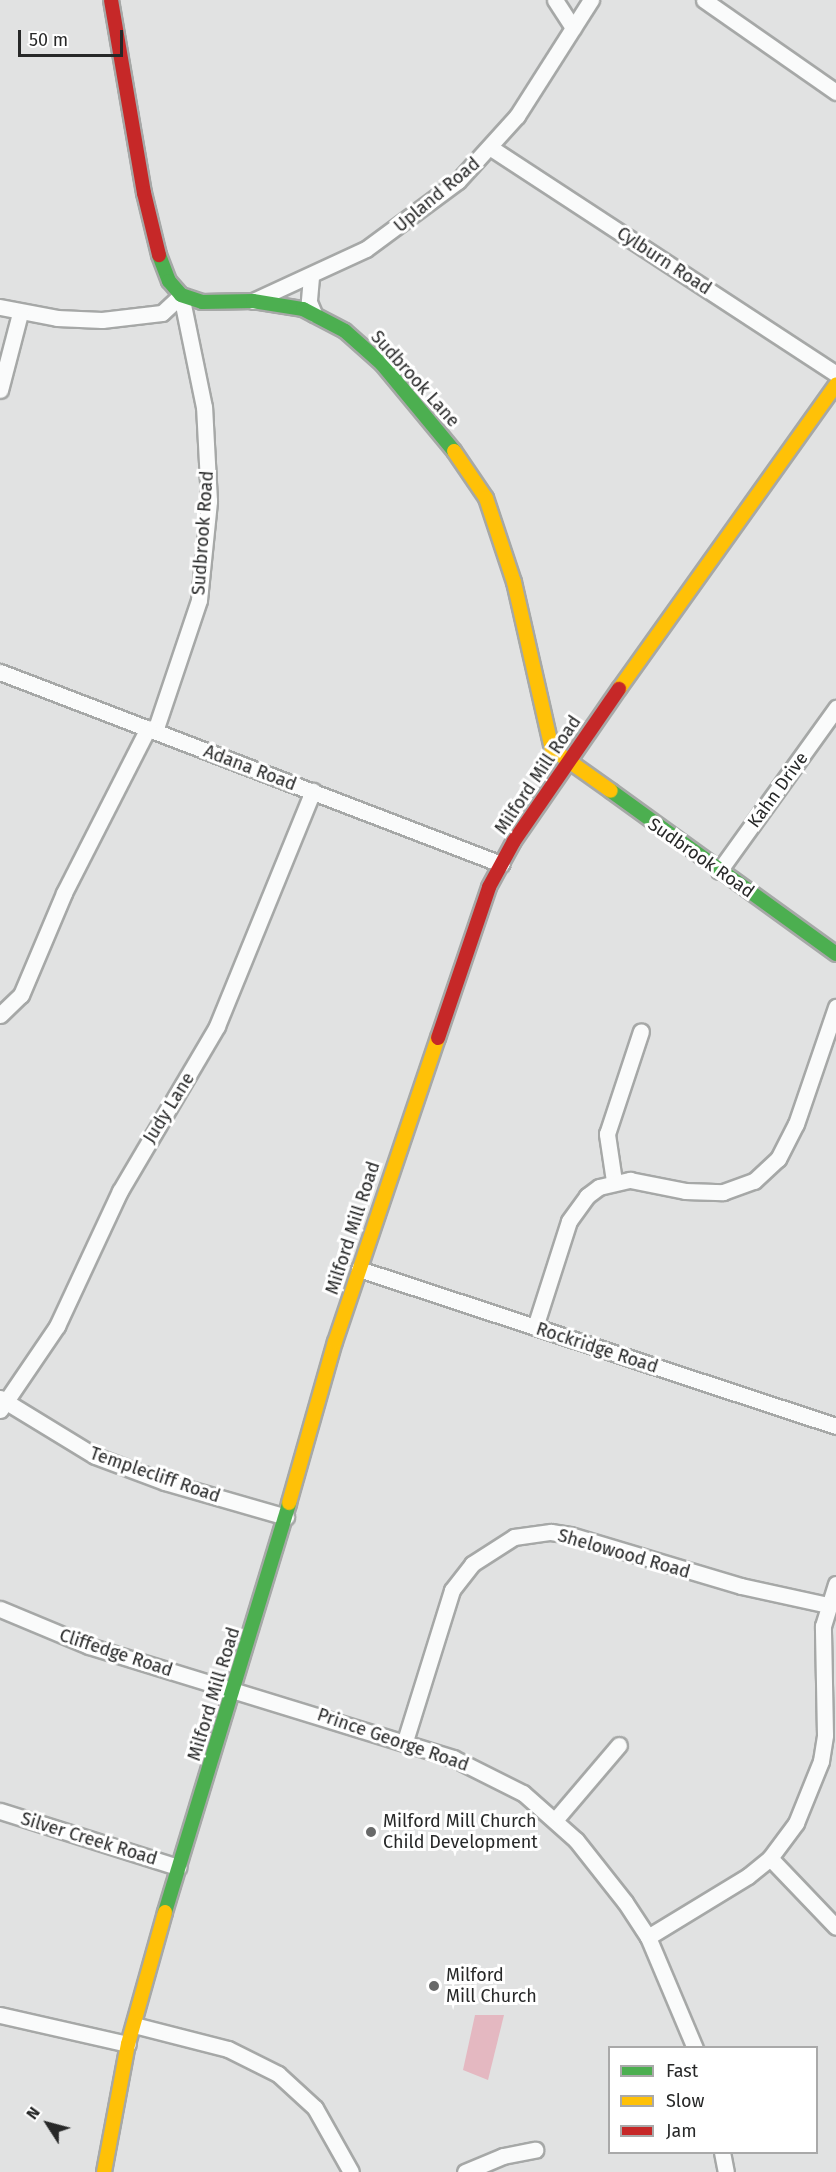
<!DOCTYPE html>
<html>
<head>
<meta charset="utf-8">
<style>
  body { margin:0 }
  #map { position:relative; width:836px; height:2172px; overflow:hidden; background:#e1e2e2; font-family:"Fira Sans",sans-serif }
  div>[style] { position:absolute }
  .green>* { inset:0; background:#e4b8c1 }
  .roads { filter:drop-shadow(2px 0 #a6a8a7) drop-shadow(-2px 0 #a6a8a7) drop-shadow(0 2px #a6a8a7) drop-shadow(0 -2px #a6a8a7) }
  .street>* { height:15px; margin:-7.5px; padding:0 7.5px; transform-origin:7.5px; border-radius:7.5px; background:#fafbfb }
  .fast>* { height:14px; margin:-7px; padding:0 7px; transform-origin:7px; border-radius:7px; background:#4caf50 }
  .slow>* { height:14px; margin:-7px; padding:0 7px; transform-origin:7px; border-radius:7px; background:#ffc107 }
  .jam>* { height:14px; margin:-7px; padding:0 7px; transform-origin:7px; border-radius:7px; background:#c62828 }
  .dots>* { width:16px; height:16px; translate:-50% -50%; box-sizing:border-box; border:3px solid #fff; border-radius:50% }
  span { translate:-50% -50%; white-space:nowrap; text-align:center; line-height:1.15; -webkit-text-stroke:6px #fff; paint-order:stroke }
  .street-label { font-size:18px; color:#272828 }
  .poi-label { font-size:18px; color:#272828 }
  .left { translate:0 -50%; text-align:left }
  .legend { position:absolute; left:608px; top:2046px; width:210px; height:108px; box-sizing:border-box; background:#fff; border:2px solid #a9a9a9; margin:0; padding:8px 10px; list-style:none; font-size:18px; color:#272828 }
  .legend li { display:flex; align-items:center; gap:12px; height:30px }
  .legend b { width:30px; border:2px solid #a9a9a9 }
  .north { position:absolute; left:18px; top:2094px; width:60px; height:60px; -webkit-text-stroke:4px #fff; paint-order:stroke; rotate:306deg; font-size:16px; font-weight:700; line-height:24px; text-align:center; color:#272828 }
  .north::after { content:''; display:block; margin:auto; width:21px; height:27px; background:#272828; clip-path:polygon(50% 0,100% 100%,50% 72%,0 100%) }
  .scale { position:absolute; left:18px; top:30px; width:105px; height:27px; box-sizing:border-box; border:3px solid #272828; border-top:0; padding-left:8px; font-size:18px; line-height:21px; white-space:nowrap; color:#272828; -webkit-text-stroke:4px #fff; paint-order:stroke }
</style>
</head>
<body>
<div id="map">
  <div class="green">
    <div style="clip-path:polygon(475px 2015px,504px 2015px,488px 2080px,463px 2070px)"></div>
  </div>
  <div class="roads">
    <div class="street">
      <div style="left:555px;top:0;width:33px;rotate:57deg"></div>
      <div style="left:704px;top:0;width:161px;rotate:34.9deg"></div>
      <div style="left:491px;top:148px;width:412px;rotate:33.2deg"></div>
      <div style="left:311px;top:277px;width:25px;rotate:95deg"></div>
      <div style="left:309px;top:302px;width:13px;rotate:67deg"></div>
      <div style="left:253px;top:301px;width:124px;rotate:-24.7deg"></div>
      <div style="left:366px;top:249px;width:114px;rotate:-36.5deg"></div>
      <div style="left:458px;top:181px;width:88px;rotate:-47.8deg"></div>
      <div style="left:517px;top:116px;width:138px;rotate:-57.5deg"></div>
      <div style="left:0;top:307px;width:58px;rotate:10.9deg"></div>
      <div style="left:57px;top:318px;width:45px;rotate:2.5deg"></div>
      <div style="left:102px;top:320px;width:60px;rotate:-6.7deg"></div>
      <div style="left:162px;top:313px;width:26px;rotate:-43deg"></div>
      <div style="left:0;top:390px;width:80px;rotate:-75.4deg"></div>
      <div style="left:0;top:672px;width:537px;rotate:20.97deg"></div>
      <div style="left:155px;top:731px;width:138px;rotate:-71.4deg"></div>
      <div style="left:199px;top:600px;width:100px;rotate:-84.2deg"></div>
      <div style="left:209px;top:501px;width:94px;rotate:-93deg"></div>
      <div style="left:204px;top:407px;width:114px;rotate:-101.6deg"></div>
      <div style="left:719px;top:871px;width:201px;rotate:-54.3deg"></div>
      <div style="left:0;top:1015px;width:29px;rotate:-44deg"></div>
      <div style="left:21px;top:995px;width:111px;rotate:-67.1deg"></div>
      <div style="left:64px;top:893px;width:185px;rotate:-63deg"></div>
      <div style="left:614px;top:1181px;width:48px;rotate:-98.5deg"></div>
      <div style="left:607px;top:1134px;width:108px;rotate:-71.7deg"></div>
      <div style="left:359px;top:1269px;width:502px;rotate:18.22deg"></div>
      <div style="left:535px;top:1327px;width:111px;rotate:-72.2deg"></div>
      <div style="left:569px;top:1221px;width:31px;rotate:-54deg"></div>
      <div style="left:587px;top:1196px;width:15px;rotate:-37deg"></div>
      <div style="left:599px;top:1187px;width:32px;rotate:-13deg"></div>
      <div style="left:630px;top:1180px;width:56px;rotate:11.3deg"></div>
      <div style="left:685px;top:1191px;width:38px;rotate:2deg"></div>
      <div style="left:723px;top:1192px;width:33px;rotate:-20deg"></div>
      <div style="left:754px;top:1181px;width:33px;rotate:-43deg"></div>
      <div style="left:778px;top:1159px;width:39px;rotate:-63deg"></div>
      <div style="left:796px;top:1124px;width:124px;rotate:-71.1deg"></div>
      <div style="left:0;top:1398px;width:111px;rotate:31.4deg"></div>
      <div style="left:95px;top:1456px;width:75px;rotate:20.4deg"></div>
      <div style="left:165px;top:1482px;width:126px;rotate:16.1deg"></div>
      <div style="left:0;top:1410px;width:102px;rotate:-55.8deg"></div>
      <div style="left:57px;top:1326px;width:149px;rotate:-65deg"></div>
      <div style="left:120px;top:1191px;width:191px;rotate:-59.5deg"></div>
      <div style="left:217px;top:1026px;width:254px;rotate:-67.8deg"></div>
      <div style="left:0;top:1609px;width:96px;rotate:22.6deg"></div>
      <div style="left:89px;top:1646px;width:381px;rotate:17.1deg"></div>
      <div style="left:453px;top:1758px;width:78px;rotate:26.6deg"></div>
      <div style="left:523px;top:1793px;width:71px;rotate:41.6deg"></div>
      <div style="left:576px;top:1840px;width:79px;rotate:51.7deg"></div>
      <div style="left:625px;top:1902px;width:42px;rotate:56.7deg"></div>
      <div style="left:648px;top:1937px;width:121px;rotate:67.1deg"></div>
      <div style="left:405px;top:1741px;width:158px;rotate:-72.7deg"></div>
      <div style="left:452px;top:1590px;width:33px;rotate:-52deg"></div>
      <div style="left:472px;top:1564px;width:50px;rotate:-32.7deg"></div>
      <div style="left:514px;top:1537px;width:37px;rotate:-8deg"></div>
      <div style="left:551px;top:1532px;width:19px;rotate:9deg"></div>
      <div style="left:570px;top:1535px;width:178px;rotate:16.6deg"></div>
      <div style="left:741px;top:1586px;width:89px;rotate:12.3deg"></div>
      <div style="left:0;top:1811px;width:187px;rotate:17.5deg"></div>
      <div style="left:556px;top:1819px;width:97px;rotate:-49.6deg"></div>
      <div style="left:770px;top:1858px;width:95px;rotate:46.3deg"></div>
      <div style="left:648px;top:1937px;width:117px;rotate:-31.4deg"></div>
      <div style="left:748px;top:1876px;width:28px;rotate:-39deg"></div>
      <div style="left:770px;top:1858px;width:44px;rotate:-53.4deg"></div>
      <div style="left:796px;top:1823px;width:67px;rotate:-68deg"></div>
      <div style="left:821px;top:1761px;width:26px;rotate:-81deg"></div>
      <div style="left:825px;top:1735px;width:109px;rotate:-91.1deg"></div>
      <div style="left:823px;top:1626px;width:44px;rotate:-72.8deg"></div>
      <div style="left:0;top:2015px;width:131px;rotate:12.8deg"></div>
      <div style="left:134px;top:2025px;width:97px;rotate:14.3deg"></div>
      <div style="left:228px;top:2049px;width:56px;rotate:26.6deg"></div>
      <div style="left:278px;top:2074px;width:50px;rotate:42.6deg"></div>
      <div style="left:315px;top:2108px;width:73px;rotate:60.6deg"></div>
      <div style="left:722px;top:2152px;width:20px;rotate:79deg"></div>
      <div style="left:465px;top:2172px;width:41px;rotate:-22.8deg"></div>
      <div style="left:503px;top:2156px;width:33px;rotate:-11deg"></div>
    </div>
    <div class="fast">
      <div style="left:159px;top:255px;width:28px;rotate:69deg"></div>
      <div style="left:169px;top:281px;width:18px;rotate:49deg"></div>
      <div style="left:181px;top:295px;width:22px;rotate:18deg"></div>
      <div style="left:202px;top:302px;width:51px;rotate:-1.1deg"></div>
      <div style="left:253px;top:301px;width:51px;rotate:9.1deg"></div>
      <div style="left:303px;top:309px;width:47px;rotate:27.6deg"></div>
      <div style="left:345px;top:331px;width:50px;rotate:41.7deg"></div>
      <div style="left:382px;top:364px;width:113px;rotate:50.4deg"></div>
      <div style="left:611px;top:791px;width:278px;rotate:35.9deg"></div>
      <div style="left:165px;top:1912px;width:427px;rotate:-73.1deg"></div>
    </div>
    <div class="slow">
      <div style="left:454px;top:451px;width:57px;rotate:55.8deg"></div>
      <div style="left:486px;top:498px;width:89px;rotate:71.6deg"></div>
      <div style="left:514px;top:582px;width:171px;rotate:77.2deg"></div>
      <div style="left:552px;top:749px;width:72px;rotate:35.4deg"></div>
      <div style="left:619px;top:689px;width:374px;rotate:-54.5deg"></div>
      <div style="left:289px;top:1503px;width:167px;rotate:-74.1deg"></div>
      <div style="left:335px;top:1342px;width:321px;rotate:-71.3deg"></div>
      <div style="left:104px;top:2172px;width:130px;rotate:-79.4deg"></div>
      <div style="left:128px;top:2044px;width:137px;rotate:-74.3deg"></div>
    </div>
    <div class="jam">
      <div style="left:111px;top:0;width:196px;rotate:80.3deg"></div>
      <div style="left:144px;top:193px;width:64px;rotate:76.4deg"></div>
      <div style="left:438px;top:1038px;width:159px;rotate:-71.3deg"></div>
      <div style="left:489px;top:887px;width:52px;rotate:-61.5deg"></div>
      <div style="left:514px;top:841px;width:185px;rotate:-55.4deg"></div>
    </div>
  </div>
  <div class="dots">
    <div style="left:371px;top:1832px;background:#686969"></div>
    <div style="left:434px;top:1986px;background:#686969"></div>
  </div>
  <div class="street-label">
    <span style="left:437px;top:195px;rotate:-40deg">Upland Road</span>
    <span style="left:664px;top:261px;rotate:33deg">Cylburn Road</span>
    <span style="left:415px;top:379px;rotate:48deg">Sudbrook Lane</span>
    <span style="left:203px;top:533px;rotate:-86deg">Sudbrook Road</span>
    <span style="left:250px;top:768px;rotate:21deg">Adana Road</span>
    <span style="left:538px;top:775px;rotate:-56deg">Milford Mill Road</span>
    <span style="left:778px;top:790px;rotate:-54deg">Kahn Drive</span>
    <span style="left:701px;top:858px;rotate:35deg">Sudbrook Road</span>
    <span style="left:169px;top:1108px;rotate:-58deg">Judy Lane</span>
    <span style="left:353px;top:1228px;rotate:-72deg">Milford Mill Road</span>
    <span style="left:597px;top:1348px;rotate:18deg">Rockridge Road</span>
    <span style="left:155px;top:1475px;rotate:19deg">Templecliff Road</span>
    <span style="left:624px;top:1554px;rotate:16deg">Shelowood Road</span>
    <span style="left:116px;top:1653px;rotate:18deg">Cliffedge Road</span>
    <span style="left:214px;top:1694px;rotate:-73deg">Milford Mill Road</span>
    <span style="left:393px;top:1740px;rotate:19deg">Prince George Road</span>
    <span style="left:89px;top:1839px;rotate:17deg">Silver Creek Road</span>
  </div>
  <div class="poi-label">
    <span class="left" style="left:383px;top:1832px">Milford Mill Church<br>Child Development</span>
    <span class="left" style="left:446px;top:1986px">Milford<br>Mill Church</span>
  </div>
  <ul class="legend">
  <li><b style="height:8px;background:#4caf50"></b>Fast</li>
  <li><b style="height:8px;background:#ffc107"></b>Slow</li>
  <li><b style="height:8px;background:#c62828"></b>Jam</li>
  </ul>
  <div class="north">N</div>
  <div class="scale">50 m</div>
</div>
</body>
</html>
